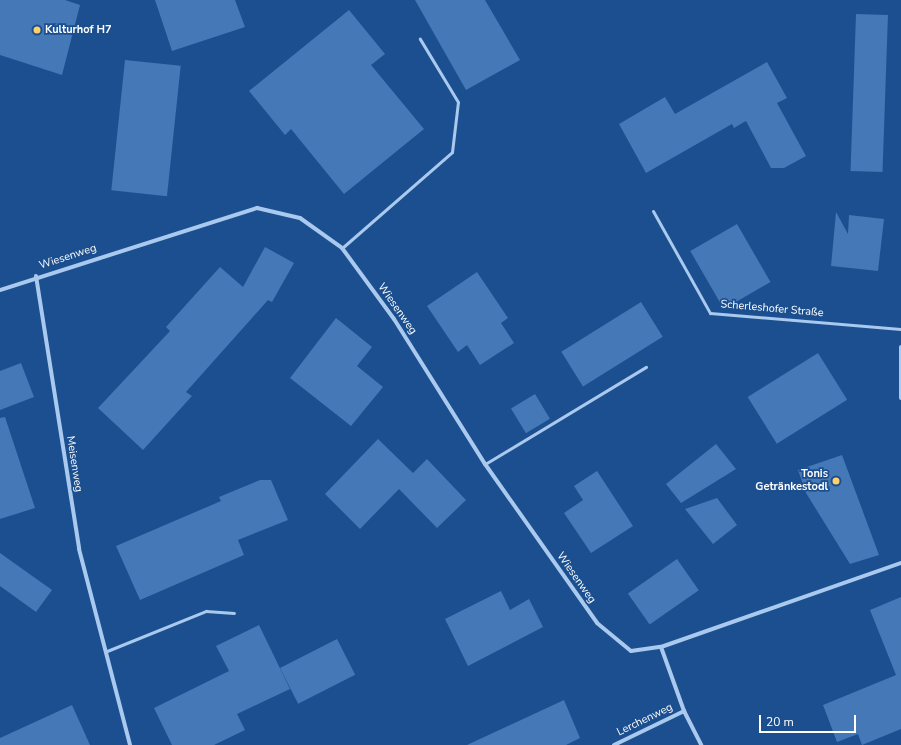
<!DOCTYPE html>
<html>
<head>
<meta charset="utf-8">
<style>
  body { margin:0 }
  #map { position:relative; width:901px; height:745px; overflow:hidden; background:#1b4f8f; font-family:"Nunito Sans",sans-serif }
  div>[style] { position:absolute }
  .building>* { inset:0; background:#4478b7; transform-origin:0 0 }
  .lane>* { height:3px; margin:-1.5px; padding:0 1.5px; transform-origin:1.5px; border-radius:1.5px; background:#a9c9ee }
  .street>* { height:4px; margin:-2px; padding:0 2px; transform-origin:2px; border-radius:2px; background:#a9c9ee }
  .dots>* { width:11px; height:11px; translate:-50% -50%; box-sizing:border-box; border:2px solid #1b4f8f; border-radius:50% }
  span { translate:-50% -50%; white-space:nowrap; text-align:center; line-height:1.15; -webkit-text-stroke:3.5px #1b4f8f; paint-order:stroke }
  .poi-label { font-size:11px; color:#fff; font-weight:700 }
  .left { translate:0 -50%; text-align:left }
  .right { translate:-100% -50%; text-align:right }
  .street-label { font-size:11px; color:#fff }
  .scale { position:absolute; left:759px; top:715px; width:97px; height:18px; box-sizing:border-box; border:2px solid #fff; border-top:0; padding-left:5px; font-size:12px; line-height:14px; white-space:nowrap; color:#fff; -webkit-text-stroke:3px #1b4f8f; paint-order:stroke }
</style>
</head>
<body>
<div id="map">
  <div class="building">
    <div style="clip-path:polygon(0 0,65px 0,80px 5px,62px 75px,0 55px)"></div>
    <div style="clip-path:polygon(155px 0,235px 0,245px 27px,172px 51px)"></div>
    <div style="clip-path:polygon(415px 0,485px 0,520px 60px,466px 90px)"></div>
    <div style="clip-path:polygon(349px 10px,385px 54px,371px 65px,424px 129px,344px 194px,291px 129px,285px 135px,249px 91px)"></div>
    <div style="left:856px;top:14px;width:32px;height:157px;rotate:2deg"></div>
    <div style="left:125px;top:60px;width:56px;height:131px;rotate:6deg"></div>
    <div style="clip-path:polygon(767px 62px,787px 98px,777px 103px,806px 156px,784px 168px,771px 168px,746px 121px,734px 128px,732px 124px,646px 173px,619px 124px,665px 97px,675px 114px)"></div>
    <div style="clip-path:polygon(836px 212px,848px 234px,849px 215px,884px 219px,878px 271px,831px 266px)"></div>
    <div style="left:737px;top:224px;width:67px;height:54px;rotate:60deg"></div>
    <div style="clip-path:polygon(265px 247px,294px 263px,272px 302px,268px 300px,186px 392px,192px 396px,143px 450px,98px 408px,170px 331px,166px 327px,220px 267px,243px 287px)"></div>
    <div style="clip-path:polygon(477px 272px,508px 318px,501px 323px,514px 343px,480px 365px,467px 345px,458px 352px,427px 306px)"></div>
    <div style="left:641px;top:302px;width:41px;height:94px;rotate:58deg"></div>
    <div style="clip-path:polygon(336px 318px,372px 347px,357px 366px,383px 387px,351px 426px,290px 378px)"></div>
    <div style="left:818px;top:353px;width:55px;height:83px;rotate:58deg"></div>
    <div style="clip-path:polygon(21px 363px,34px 397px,0 410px,0 371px)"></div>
    <div style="left:535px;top:394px;width:29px;height:28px;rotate:59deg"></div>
    <div style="clip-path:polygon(5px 417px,35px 508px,0 519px,0 418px)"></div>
    <div style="clip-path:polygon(378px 439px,413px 473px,427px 459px,466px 500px,437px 528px,399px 489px,360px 529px,325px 494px)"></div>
    <div style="clip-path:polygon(716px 444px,736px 469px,681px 503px,666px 484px)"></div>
    <div style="clip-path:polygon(842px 455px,879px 555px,850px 564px,806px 493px,798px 470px)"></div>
    <div style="clip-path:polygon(597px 471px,633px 526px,591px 553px,564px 513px,583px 500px,574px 486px)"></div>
    <div style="clip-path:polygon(260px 480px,271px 480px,288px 520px,238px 540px,244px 555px,140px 600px,116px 546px,221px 501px,219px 497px)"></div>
    <div style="clip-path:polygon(717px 498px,737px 525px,713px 544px,685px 509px)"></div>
    <div style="clip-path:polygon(0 553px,52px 590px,36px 612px,0 586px)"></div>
    <div style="left:677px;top:559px;width:38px;height:60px;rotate:55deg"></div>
    <div style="clip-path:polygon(501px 591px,510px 610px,529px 599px,543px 627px,468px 666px,445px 619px)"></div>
    <div style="clip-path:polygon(901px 597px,901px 729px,862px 745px,858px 734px,837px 742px,823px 705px,896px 675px,870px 610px)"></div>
    <div style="clip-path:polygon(259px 625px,290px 689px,237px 714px,245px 730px,214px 745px,172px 745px,154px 708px,229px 671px,216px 646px)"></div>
    <div style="left:337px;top:639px;width:40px;height:64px;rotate:63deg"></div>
    <div style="clip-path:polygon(564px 700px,580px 738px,566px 745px,467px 745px)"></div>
    <div style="clip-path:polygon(72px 705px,90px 745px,0 745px,0 738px)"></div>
  </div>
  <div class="lane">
    <div style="left:653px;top:211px;width:117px;rotate:60.8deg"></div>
    <div style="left:710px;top:313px;width:192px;rotate:4.8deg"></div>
    <div style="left:342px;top:248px;width:146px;rotate:-41.1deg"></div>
    <div style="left:452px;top:152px;width:50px;rotate:-83.2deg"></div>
    <div style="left:458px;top:102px;width:74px;rotate:-121.1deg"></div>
    <div style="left:485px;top:464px;width:188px;rotate:-31.1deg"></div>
    <div style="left:107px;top:651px;width:107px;rotate:-22deg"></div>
    <div style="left:206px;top:611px;width:28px;rotate:4deg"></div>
  </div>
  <div class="street">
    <div style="left:36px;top:276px;width:276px;rotate:81deg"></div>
    <div style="left:79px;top:549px;width:203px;rotate:75.4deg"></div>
    <div style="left:0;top:290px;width:270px;rotate:-17.7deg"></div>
    <div style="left:257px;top:208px;width:44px;rotate:13.1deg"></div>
    <div style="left:300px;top:218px;width:52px;rotate:35.5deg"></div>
    <div style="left:342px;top:248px;width:88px;rotate:53.8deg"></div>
    <div style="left:394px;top:319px;width:171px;rotate:57.9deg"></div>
    <div style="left:485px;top:464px;width:194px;rotate:54.8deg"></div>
    <div style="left:597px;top:623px;width:44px;rotate:39.5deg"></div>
    <div style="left:631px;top:651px;width:30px;rotate:-8deg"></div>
    <div style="left:661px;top:647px;width:254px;rotate:-19.3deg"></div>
    <div style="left:901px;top:347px;width:51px;rotate:90deg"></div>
    <div style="left:661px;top:647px;width:68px;rotate:70.2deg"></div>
    <div style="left:684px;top:711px;width:38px;rotate:63deg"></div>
    <div style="left:614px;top:745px;width:78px;rotate:-25.9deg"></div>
  </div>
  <div class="dots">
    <div style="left:37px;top:30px;background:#ffd166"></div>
    <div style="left:836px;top:481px;background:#ffd166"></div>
  </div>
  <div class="poi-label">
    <span class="left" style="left:45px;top:30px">Kulturhof H7</span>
    <span class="right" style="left:828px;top:481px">Tonis<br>Getränkestodl</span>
  </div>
  <div class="street-label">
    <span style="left:68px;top:257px;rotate:-18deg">Wiesenweg</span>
    <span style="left:397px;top:309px;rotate:55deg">Wiesenweg</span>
    <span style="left:772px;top:309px;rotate:5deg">Scherleshofer Straße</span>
    <span style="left:74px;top:464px;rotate:81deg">Meisenweg</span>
    <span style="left:576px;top:578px;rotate:55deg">Wiesenweg</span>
    <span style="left:645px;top:720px;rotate:-26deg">Lerchenweg</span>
  </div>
  <div class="scale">20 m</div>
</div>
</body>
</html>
